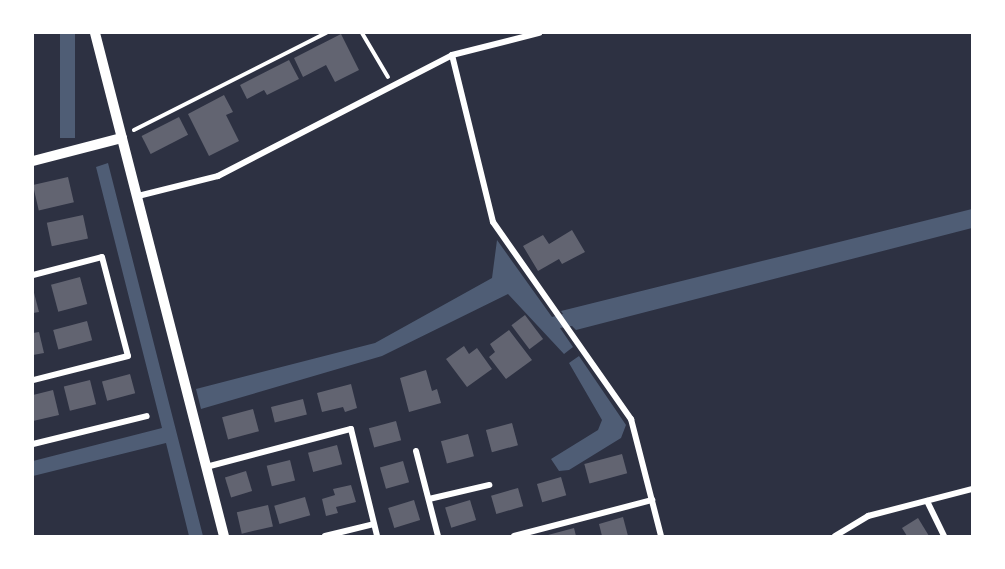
<!DOCTYPE html>
<html>
<head>
<meta charset="utf-8">
<style>
  body { margin:0 }
  #map { position:relative; width:1005px; height:569px; overflow:hidden; background:#2d3142; font-family:"Space Grotesk",sans-serif }
  div>[style] { position:absolute }
  .water>* { inset:0; background:#4f5d75; transform-origin:0 0 }
  .building>* { inset:0; background:#626471; transform-origin:0 0 }
  .path>* { height:4px; margin:-2px; padding:0 2px; transform-origin:2px; border-radius:2px; background:#fff }
  .minor>* { height:6px; margin:-3px; padding:0 3px; transform-origin:3px; border-radius:3px; background:#fff }
  .tertiary>* { height:10px; margin:-5px; padding:0 5px; transform-origin:5px; border-radius:5px; background:#fff }
  span { translate:-50% -50%; white-space:nowrap; text-align:center; line-height:1.15; -webkit-text-stroke:4.5px #fff; paint-order:stroke }
  .frame { position:absolute; inset:0; border:34px solid #fff; pointer-events:none }
</style>
</head>
<body>
<div id="map">
  <div class="water">
    <div style="left:60px;top:33px;width:15px;height:105px"></div>
    <div style="clip-path:polygon(108px 163px,170px 407px,203px 536px,189px 536px,166px 443px,33px 476px,33px 461px,162px 428px,96px 167px)"></div>
    <div style="clip-path:polygon(972px 209px,972px 228px,576px 330px,572px 326px,560px 328px,573px 347px,564px 354px,508px 294px,382px 356px,201px 409px,196px 389px,375px 343px,492px 278px,497px 240px,552px 317px,563px 314px,561px 311px)"></div>
    <div style="clip-path:polygon(579px 356px,626px 425px,621px 438px,569px 470px,559px 471px,551px 459px,598px 430px,602px 420px,569px 363px)"></div>
  </div>
  <div class="building">
    <div style="clip-path:polygon(341px 34px,359px 70px,335px 82px,326px 65px,303px 77px,294px 58px)"></div>
    <div style="clip-path:polygon(289px 60px,299px 79px,267px 95px,264px 90px,247px 99px,240px 85px)"></div>
    <div style="clip-path:polygon(224px 95px,233px 112px,226px 115px,239px 141px,209px 156px,188px 114px)"></div>
    <div style="left:179px;top:117px;width:20px;height:42px;rotate:63deg"></div>
    <div style="left:68px;top:177px;width:26px;height:36px;rotate:77deg"></div>
    <div style="left:83px;top:215px;width:24px;height:37px;rotate:78deg"></div>
    <div style="clip-path:polygon(572px 230px,585px 252px,562px 264px,559px 259px,538px 271px,523px 246px,543px 235px,549px 244px)"></div>
    <div style="left:80px;top:277px;width:28px;height:30px;rotate:75deg"></div>
    <div style="clip-path:polygon(33px 289px,39px 312px,33px 313px)"></div>
    <div style="left:525px;top:315px;width:30px;height:17px;rotate:53deg"></div>
    <div style="left:87px;top:321px;width:20px;height:35px;rotate:75deg"></div>
    <div style="clip-path:polygon(509px 330px,532px 360px,506px 379px,489px 357px,495px 352px,490px 344px)"></div>
    <div style="clip-path:polygon(39px 332px,44px 353px,33px 355px,33px 333px)"></div>
    <div style="clip-path:polygon(464px 346px,469px 354px,477px 348px,492px 369px,467px 387px,446px 359px)"></div>
    <div style="clip-path:polygon(426px 370px,432px 391px,437px 389px,441px 403px,409px 412px,400px 378px)"></div>
    <div style="left:130px;top:374px;width:20px;height:29px;rotate:75deg"></div>
    <div style="left:90px;top:380px;width:25px;height:27px;rotate:76deg"></div>
    <div style="clip-path:polygon(351px 384px,357px 408px,345px 412px,343px 407px,322px 412px,317px 393px)"></div>
    <div style="clip-path:polygon(53px 390px,59px 415px,33px 421px,33px 395px)"></div>
    <div style="left:303px;top:399px;width:16px;height:33px;rotate:76deg"></div>
    <div style="left:253px;top:409px;width:23px;height:32px;rotate:75deg"></div>
    <div style="left:396px;top:421px;width:20px;height:28px;rotate:75deg"></div>
    <div style="left:512px;top:423px;width:23px;height:27px;rotate:75deg"></div>
    <div style="left:468px;top:434px;width:23px;height:28px;rotate:75deg"></div>
    <div style="left:337px;top:445px;width:20px;height:30px;rotate:75deg"></div>
    <div style="left:622px;top:454px;width:20px;height:39px;rotate:75deg"></div>
    <div style="left:290px;top:460px;width:21px;height:24px;rotate:76deg"></div>
    <div style="left:403px;top:461px;width:22px;height:24px;rotate:74deg"></div>
    <div style="left:246px;top:471px;width:21px;height:22px;rotate:73deg"></div>
    <div style="left:561px;top:477px;width:19px;height:25px;rotate:74deg"></div>
    <div style="clip-path:polygon(351px 485px,356px 502px,336px 507px,338px 513px,326px 516px,322px 499px,335px 495px,333px 489px)"></div>
    <div style="left:518px;top:488px;width:19px;height:28px;rotate:74deg"></div>
    <div style="left:305px;top:497px;width:19px;height:32px;rotate:74deg"></div>
    <div style="left:414px;top:500px;width:21px;height:27px;rotate:73deg"></div>
    <div style="left:470px;top:500px;width:21px;height:26px;rotate:73deg"></div>
    <div style="left:268px;top:505px;width:22px;height:32px;rotate:77deg"></div>
    <div style="clip-path:polygon(623px 517px,628px 536px,602px 536px,599px 524px)"></div>
    <div style="clip-path:polygon(918px 518px,929px 536px,907px 536px,902px 528px)"></div>
    <div style="clip-path:polygon(574px 528px,576px 536px,548px 536px,548px 535px)"></div>
  </div>
  <div class="path">
    <div style="left:362px;top:33px;width:51px;rotate:59.4deg"></div>
    <div style="left:134px;top:130px;width:215px;rotate:-26.8deg"></div>
  </div>
  <div class="minor">
    <div style="left:452px;top:55px;width:172px;rotate:76.2deg"></div>
    <div style="left:493px;top:222px;width:241px;rotate:55deg"></div>
    <div style="left:631px;top:419px;width:121px;rotate:75.6deg"></div>
    <div style="left:138px;top:196px;width:82px;rotate:-14deg"></div>
    <div style="left:218px;top:176px;width:263px;rotate:-27.3deg"></div>
    <div style="left:452px;top:55px;width:90px;rotate:-14.2deg"></div>
    <div style="left:33px;top:275px;width:71px;rotate:-14.6deg"></div>
    <div style="left:102px;top:257px;width:102px;rotate:75.3deg"></div>
    <div style="left:128px;top:356px;width:98px;rotate:165.8deg"></div>
    <div style="left:33px;top:444px;width:117px;rotate:-13.8deg"></div>
    <div style="left:416px;top:451px;width:88px;rotate:75.5deg"></div>
    <div style="left:206px;top:467px;width:150px;rotate:-14.7deg"></div>
    <div style="left:351px;top:429px;width:110px;rotate:76.3deg"></div>
    <div style="left:429px;top:499px;width:62px;rotate:-13.1deg"></div>
    <div style="left:927px;top:501px;width:39px;rotate:64deg"></div>
    <div style="left:325px;top:536px;width:50px;rotate:-13.8deg"></div>
    <div style="left:514px;top:536px;width:143px;rotate:-14.6deg"></div>
    <div style="left:835px;top:536px;width:39px;rotate:-31deg"></div>
    <div style="left:868px;top:516px;width:107px;rotate:-14.6deg"></div>
  </div>
  <div class="tertiary">
    <div style="left:95px;top:33px;width:519px;rotate:75.62deg"></div>
    <div style="left:33px;top:161px;width:92px;rotate:-14.5deg"></div>
  </div>
  <div class="frame"></div>
</div>
</body>
</html>
